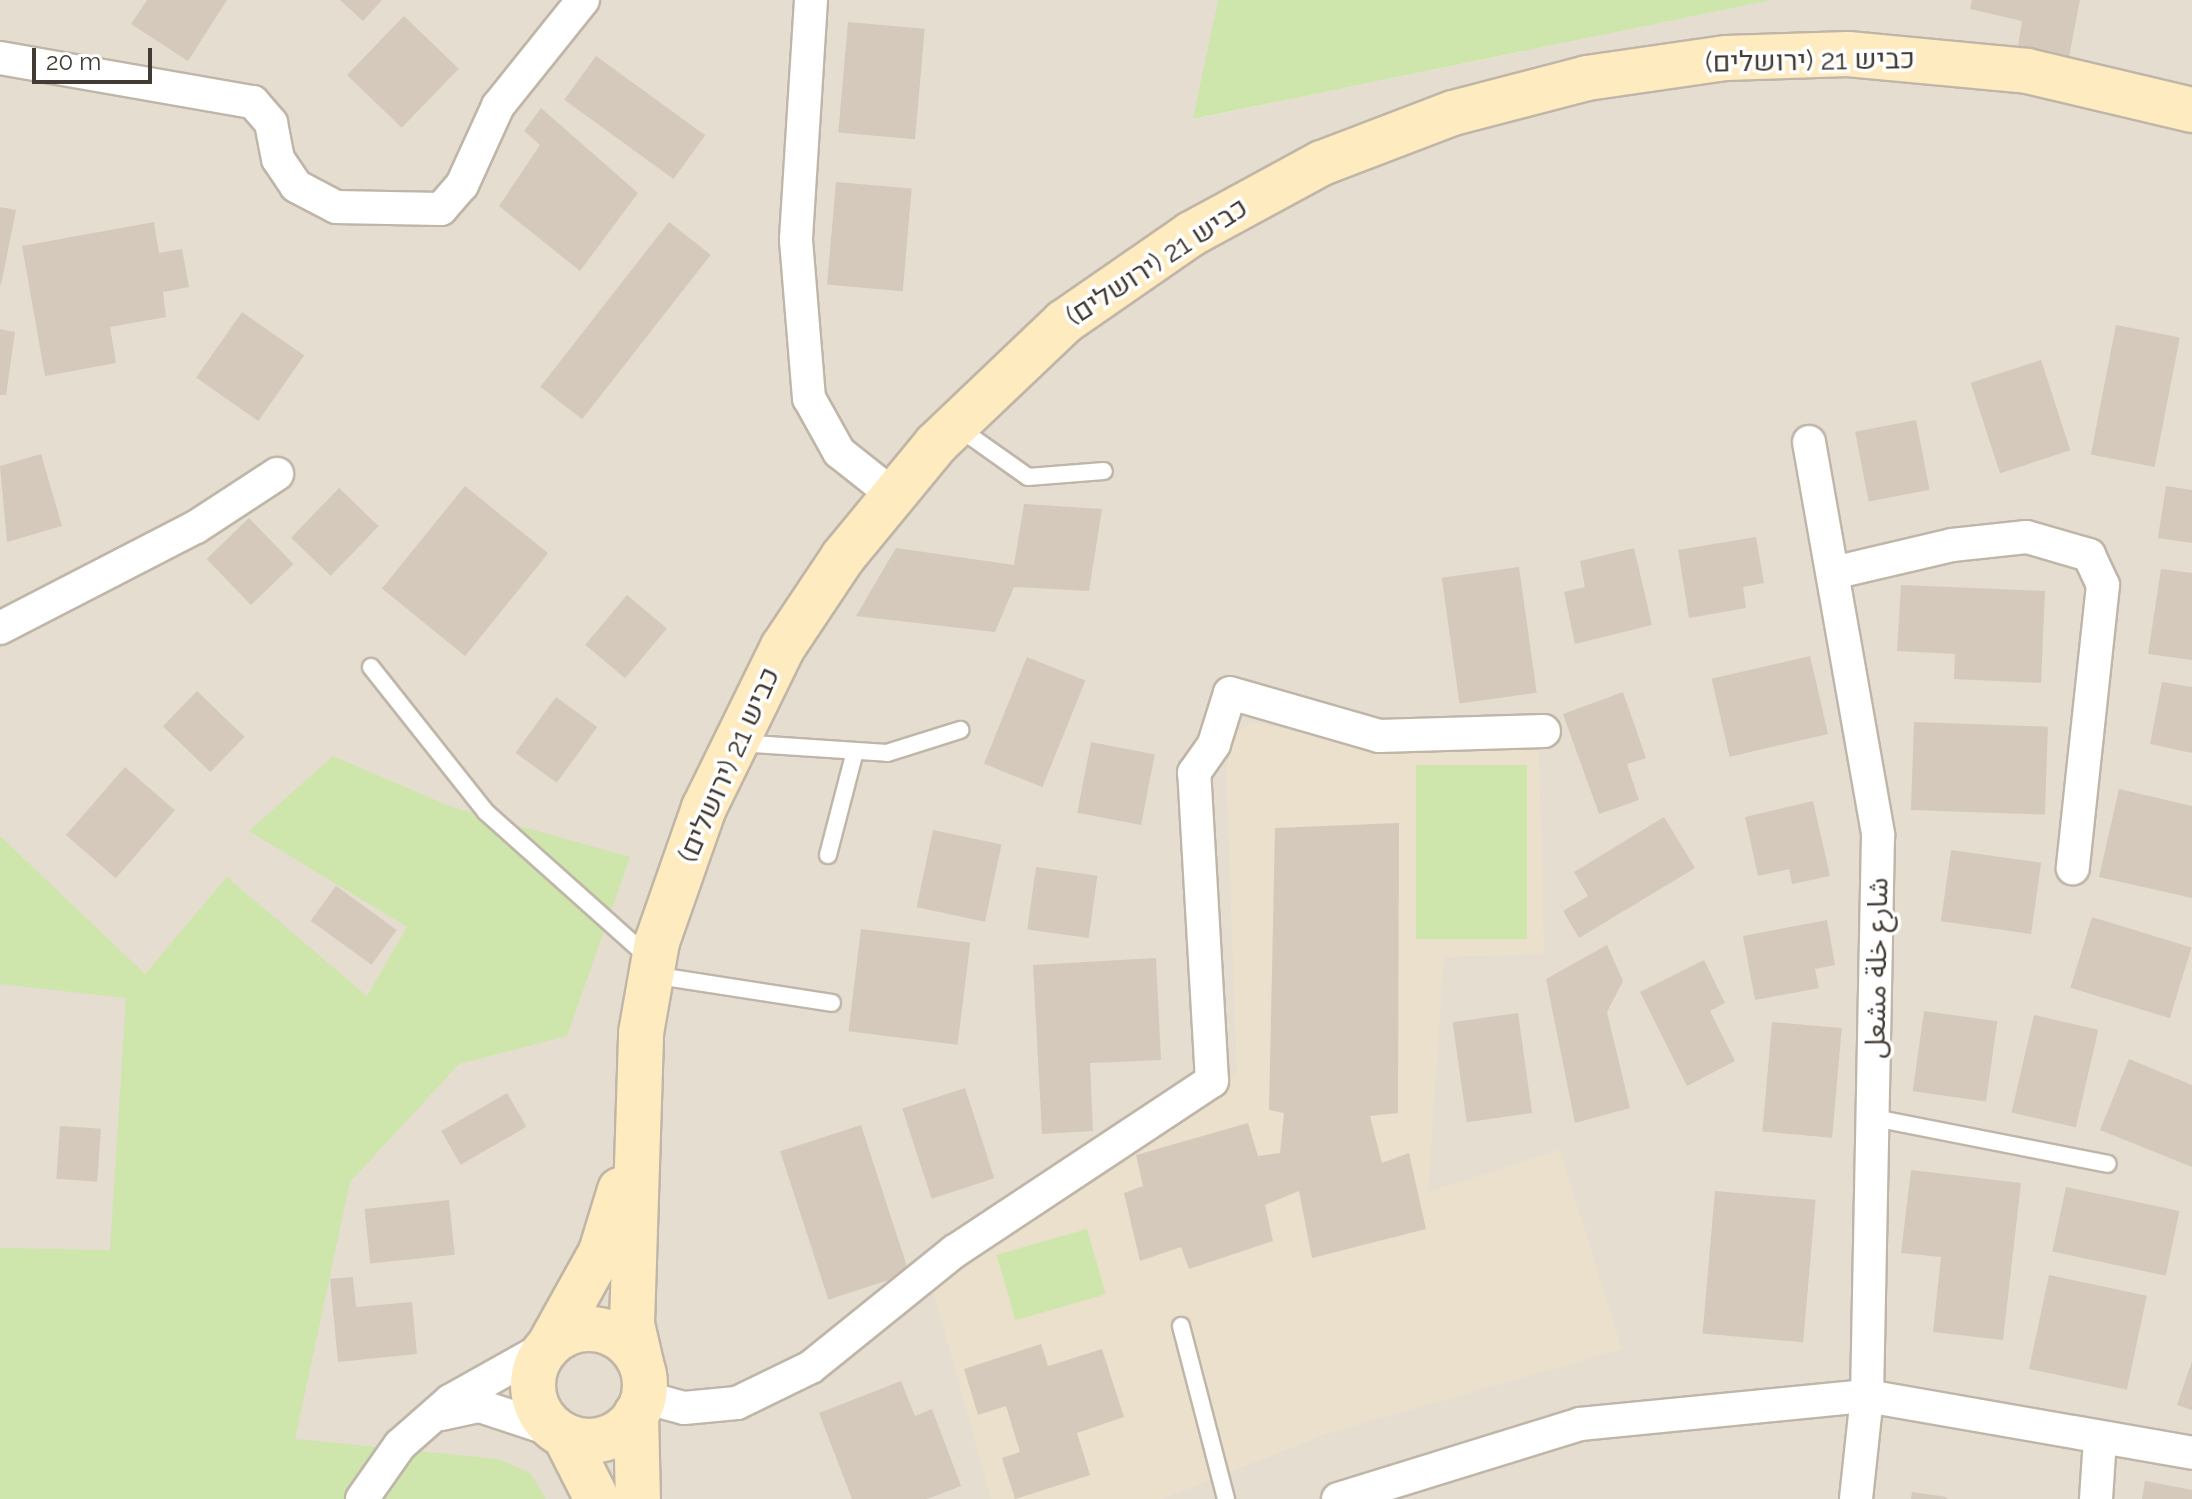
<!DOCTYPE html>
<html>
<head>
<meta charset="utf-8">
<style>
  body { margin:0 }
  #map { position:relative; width:2192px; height:1499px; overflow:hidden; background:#f1ece2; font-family:Raleway,"Noto Sans Arabic",Heebo,sans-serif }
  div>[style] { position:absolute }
  .residential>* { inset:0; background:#e5ddd0 }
  .education>* { inset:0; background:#eae0cc }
  .green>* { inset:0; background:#cee5ab; transform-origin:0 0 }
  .building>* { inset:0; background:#d5c9bb; transform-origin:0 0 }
  .roads { filter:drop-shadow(2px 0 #bfb6a8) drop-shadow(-2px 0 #bfb6a8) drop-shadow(0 2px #bfb6a8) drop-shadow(0 -2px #bfb6a8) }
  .service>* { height:16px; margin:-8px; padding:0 8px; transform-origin:8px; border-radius:8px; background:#fff }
  .minor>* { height:32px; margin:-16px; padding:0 16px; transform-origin:16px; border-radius:16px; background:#fff }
  .secondary>* { height:44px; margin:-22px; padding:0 22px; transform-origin:22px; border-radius:22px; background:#feebc0 }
  .secondary>.ring { margin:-22px; padding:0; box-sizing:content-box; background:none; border:44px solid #feebc0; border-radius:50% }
  span { translate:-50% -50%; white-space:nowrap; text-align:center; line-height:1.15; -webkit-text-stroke:7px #fff; paint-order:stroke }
  .street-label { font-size:28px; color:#423b33 }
  .scale { position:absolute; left:32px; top:48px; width:120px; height:36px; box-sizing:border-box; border:4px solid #423b33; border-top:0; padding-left:10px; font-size:24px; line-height:28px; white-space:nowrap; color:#423b33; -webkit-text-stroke:6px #fff; paint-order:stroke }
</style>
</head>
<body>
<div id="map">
  <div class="residential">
    <div style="clip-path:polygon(0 0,1218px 0,1194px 119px,1772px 0,2192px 0,2192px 1499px,0 1499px)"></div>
  </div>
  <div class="education">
    <div style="clip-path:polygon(1253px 722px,1384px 751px,1539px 750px,1544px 954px,1444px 957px,1428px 1192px,1560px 1150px,1622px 1349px,1326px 1434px,1162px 1499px,991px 1499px,932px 1286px,1237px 1075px,1226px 770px,1233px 734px)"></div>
  </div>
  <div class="green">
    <div style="clip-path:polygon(1218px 0,1772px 0,1193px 119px)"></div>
    <div style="clip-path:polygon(333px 756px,452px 807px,630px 857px,567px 1036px,459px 1064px,350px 1182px,295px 1439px,498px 1459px,530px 1473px,546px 1499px,0 1499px,0 1248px,110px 1250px,126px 998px,0 984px,0 836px,145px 974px,227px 877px,367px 996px,407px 927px,249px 831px)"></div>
    <div style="left:1527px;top:765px;width:174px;height:111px;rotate:90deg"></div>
    <div style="left:1087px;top:1229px;width:68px;height:94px;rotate:74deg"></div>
  </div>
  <div class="building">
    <div style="clip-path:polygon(147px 0,227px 0,188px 61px,131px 24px)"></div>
    <div style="clip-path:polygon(340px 0,382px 0,363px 21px)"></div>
    <div style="clip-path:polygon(1972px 0,2080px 0,2069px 57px,2018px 46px,2022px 21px,1970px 9px)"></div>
    <div style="left:404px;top:16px;width:76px;height:82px;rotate:44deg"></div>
    <div style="left:848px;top:22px;width:77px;height:111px;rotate:5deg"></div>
    <div style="left:596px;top:56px;width:135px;height:54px;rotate:36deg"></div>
    <div style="clip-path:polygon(541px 108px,638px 193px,580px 271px,499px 206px,540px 145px,524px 131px)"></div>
    <div style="left:836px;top:182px;width:76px;height:103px;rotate:5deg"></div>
    <div style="clip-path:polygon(0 207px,16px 210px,1px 285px,0 284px)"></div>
    <div style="clip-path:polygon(154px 222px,159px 253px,182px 249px,189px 287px,163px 292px,166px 317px,110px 327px,116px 363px,45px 376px,22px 246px)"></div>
    <div style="left:669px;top:222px;width:53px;height:209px;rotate:38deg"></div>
    <div style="left:242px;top:312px;width:76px;height:80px;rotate:35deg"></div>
    <div style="left:2116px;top:325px;width:65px;height:132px;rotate:11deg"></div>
    <div style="clip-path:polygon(0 329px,15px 332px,6px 395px,0 395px)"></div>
    <div style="left:2041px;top:360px;width:95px;height:74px;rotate:72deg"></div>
    <div style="left:1916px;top:420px;width:71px;height:62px;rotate:79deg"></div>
    <div style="clip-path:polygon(41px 454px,62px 526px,7px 542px,0 466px)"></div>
    <div style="left:465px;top:486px;width:107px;height:132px;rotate:39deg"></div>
    <div style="clip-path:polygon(2166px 486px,2192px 490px,2192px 543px,2158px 538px)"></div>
    <div style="left:339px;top:488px;width:55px;height:69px;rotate:44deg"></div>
    <div style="clip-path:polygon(1024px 504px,1102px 509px,1089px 591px,1014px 587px,995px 632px,856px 616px,896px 548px,1014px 565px)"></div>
    <div style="left:249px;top:518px;width:64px;height:59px;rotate:46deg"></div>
    <div style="clip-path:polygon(1756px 537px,1764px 583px,1743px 587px,1746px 608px,1689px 618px,1678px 550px)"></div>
    <div style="clip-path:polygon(1634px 548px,1652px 625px,1575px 644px,1564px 592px,1585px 587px,1580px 561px)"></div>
    <div style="left:1519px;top:567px;width:127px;height:78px;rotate:82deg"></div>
    <div style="clip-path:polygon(2161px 569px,2192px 573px,2192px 660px,2148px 654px)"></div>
    <div style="clip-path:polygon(1901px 585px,2045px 591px,2041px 683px,1954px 679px,1955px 654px,1897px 651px)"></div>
    <div style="left:627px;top:595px;width:52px;height:65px;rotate:40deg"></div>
    <div style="left:1810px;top:656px;width:80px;height:101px;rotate:77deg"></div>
    <div style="left:1027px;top:657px;width:63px;height:115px;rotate:22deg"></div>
    <div style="clip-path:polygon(2162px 682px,2192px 687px,2192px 753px,2150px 744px)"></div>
    <div style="left:197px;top:691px;width:66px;height:49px;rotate:44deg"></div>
    <div style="clip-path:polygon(1623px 692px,1646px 758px,1627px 764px,1639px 800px,1599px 814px,1563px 714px)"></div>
    <div style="left:556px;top:697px;width:51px;height:69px;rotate:36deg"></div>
    <div style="left:1914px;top:722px;width:134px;height:88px;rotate:2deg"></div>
    <div style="left:1091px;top:742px;width:65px;height:72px;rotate:11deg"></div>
    <div style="left:125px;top:767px;width:66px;height:90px;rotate:41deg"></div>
    <div style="clip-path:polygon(2119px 789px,2192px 806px,2192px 898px,2099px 877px)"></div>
    <div style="clip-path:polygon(1813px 801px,1830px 876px,1792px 884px,1789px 869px,1758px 876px,1745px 817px)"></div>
    <div style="clip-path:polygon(1664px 817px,1695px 868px,1579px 938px,1563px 911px,1588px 896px,1574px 872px)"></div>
    <div style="clip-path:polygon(1399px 823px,1398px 1113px,1370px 1116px,1382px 1163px,1409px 1153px,1426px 1229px,1312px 1258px,1299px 1191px,1265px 1205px,1273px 1241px,1189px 1269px,1181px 1247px,1140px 1261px,1124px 1193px,1143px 1186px,1136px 1155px,1248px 1123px,1258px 1156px,1280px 1153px,1284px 1113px,1269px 1110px,1275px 828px)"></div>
    <div style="left:933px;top:830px;width:70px;height:79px;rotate:12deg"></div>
    <div style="left:1951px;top:850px;width:91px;height:72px;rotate:8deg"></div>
    <div style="left:1036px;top:867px;width:62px;height:63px;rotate:8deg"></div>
    <div style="left:336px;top:886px;width:75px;height:43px;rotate:36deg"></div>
    <div style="left:2092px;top:917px;width:104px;height:74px;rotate:17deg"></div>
    <div style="clip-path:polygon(1827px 920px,1835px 965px,1815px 969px,1819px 988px,1755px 1000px,1743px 936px)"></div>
    <div style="left:861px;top:929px;width:110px;height:103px;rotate:7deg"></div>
    <div style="clip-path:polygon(1607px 945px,1623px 981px,1607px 1012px,1630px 1108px,1575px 1123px,1546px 979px)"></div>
    <div style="clip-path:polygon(1156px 958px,1161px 1060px,1090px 1063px,1093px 1131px,1042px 1134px,1033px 965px)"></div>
    <div style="clip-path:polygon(1704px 960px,1725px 1003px,1710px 1011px,1735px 1061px,1687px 1086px,1640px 992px)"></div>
    <div style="left:1924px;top:1011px;width:74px;height:81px;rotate:8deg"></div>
    <div style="left:1518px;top:1013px;width:101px;height:66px;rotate:82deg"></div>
    <div style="left:2034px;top:1015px;width:66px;height:100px;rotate:13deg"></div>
    <div style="left:1772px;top:1022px;width:70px;height:110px;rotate:5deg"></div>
    <div style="clip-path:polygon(2129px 1059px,2192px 1085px,2192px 1167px,2100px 1130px)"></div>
    <div style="left:965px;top:1088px;width:95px;height:66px;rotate:72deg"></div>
    <div style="left:507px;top:1093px;width:39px;height:76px;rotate:60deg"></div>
    <div style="left:861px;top:1125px;width:156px;height:85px;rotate:72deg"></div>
    <div style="left:60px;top:1126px;width:41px;height:53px;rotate:4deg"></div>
    <div style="clip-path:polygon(1911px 1170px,2021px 1183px,2003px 1340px,1933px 1332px,1941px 1257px,1901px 1253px)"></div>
    <div style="left:2066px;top:1187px;width:116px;height:66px;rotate:12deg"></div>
    <div style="left:1715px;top:1191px;width:101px;height:143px;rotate:5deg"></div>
    <div style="left:449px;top:1200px;width:55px;height:85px;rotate:84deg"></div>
    <div style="left:2049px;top:1275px;width:100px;height:96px;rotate:12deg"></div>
    <div style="clip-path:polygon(353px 1277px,356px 1307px,412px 1302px,417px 1354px,338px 1362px,330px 1279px)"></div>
    <div style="clip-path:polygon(1041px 1344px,1048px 1366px,1102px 1349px,1124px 1417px,1077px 1433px,1090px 1475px,1015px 1499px,1002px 1458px,1020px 1452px,1006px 1406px,978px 1415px,964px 1369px)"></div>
    <div style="clip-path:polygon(2192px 1361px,2192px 1410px,2177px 1405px)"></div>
    <div style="clip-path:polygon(901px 1381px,915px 1416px,932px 1409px,961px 1486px,927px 1499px,852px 1499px,819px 1413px)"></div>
    <div style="clip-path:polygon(2145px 1481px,2192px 1490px,2192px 1499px,2142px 1499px)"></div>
    <div style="clip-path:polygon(1912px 1492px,1947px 1497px,1946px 1499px,1911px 1499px)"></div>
  </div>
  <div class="roads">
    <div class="service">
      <div style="left:956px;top:426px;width:88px;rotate:35.3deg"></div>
      <div style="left:1028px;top:477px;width:76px;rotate:-4.5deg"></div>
      <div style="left:371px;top:667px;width:185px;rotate:51.6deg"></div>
      <div style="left:486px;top:812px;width:217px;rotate:41.8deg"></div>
      <div style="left:738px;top:743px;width:149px;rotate:3.8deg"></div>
      <div style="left:887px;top:753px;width:77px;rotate:-17.5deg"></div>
      <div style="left:828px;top:855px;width:103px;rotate:-75.4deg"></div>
      <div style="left:652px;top:975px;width:182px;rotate:8.8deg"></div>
      <div style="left:1874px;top:1118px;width:238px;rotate:11.1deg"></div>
      <div style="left:1181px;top:1326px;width:179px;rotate:75.4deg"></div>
    </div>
    <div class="minor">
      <div style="left:811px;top:0;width:240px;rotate:93.6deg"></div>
      <div style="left:796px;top:240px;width:159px;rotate:85.3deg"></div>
      <div style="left:809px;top:398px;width:62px;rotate:60.9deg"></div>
      <div style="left:839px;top:452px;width:68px;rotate:38.4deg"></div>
      <div style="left:0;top:58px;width:257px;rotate:9.9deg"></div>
      <div style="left:253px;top:102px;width:28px;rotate:49deg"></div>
      <div style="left:271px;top:123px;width:37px;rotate:79deg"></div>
      <div style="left:278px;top:159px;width:32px;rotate:56deg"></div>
      <div style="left:296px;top:186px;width:45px;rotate:27.7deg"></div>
      <div style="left:336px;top:207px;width:105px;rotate:1.1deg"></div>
      <div style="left:441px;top:209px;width:32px;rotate:-49deg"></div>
      <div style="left:462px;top:185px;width:87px;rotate:-65.5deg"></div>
      <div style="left:498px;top:106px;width:136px;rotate:-51.3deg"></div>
      <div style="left:1809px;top:442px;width:399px;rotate:80deg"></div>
      <div style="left:1878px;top:835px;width:561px;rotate:91.12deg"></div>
      <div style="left:1867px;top:1396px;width:104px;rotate:96.1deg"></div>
      <div style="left:1833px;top:573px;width:122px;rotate:-13.2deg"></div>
      <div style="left:1952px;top:545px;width:75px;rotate:-6.1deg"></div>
      <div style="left:2027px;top:537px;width:65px;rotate:16.2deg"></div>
      <div style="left:2089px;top:555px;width:33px;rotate:65deg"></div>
      <div style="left:2103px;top:585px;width:285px;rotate:96.1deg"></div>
      <div style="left:0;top:628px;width:220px;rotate:-27.3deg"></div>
      <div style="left:196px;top:527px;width:97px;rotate:-33.2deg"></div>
      <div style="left:643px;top:1397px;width:42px;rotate:15deg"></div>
      <div style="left:684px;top:1408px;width:53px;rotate:-5.4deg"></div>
      <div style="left:737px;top:1403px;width:82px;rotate:-25.9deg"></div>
      <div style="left:811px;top:1367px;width:185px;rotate:-38.9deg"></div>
      <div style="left:955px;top:1251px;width:308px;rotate:-33.5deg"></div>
      <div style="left:1212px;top:1081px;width:309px;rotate:-93.3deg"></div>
      <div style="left:1194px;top:773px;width:35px;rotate:-55deg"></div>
      <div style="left:1214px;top:744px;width:53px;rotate:-72.6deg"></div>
      <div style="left:1230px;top:693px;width:155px;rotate:16.1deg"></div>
      <div style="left:1379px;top:736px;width:165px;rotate:-1.7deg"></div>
      <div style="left:441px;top:1414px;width:40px;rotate:-12deg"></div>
      <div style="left:480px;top:1406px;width:79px;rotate:18.4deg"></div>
      <div style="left:362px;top:1499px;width:66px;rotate:-54.9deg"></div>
      <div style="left:400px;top:1445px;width:67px;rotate:-41.3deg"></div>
      <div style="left:450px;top:1401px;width:112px;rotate:-29.3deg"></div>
      <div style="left:1338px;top:1499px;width:253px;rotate:-17.2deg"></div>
      <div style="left:1580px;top:1424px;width:288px;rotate:-5.6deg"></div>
      <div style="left:1867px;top:1396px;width:330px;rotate:9.9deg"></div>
      <div style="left:2096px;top:1499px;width:60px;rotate:-86.2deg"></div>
    </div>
    <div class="secondary">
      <div class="ring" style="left:533px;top:1329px;width:68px;height:68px"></div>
      <div style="left:551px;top:1342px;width:103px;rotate:-60.9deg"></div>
      <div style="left:601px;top:1252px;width:65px;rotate:-73deg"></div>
      <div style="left:641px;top:1363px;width:40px;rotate:-103deg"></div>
      <div style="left:632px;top:1324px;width:291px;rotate:-88.2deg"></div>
      <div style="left:641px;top:1033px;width:92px;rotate:-80deg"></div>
      <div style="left:657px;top:942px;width:142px;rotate:-70.7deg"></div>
      <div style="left:704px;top:808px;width:179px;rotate:-63.9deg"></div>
      <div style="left:783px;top:647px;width:108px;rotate:-56.3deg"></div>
      <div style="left:843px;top:557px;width:146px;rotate:-50.5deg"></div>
      <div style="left:936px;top:444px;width:177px;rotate:-43.6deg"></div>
      <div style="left:1064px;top:322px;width:155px;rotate:-34.7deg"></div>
      <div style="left:1191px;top:234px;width:149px;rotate:-28.5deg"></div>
      <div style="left:1322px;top:163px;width:140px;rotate:-20.9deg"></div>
      <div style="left:1453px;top:113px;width:138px;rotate:-14.6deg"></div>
      <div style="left:1587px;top:78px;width:140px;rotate:-8.2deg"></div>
      <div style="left:1726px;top:58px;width:122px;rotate:-1.9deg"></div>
      <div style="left:1848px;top:54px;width:180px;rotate:5.4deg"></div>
      <div style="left:2027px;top:71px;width:170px;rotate:13.3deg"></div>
      <div style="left:636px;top:1414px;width:85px;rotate:88.7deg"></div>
      <div style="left:565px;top:1436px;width:71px;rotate:63.1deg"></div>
    </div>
  </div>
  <div class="street-label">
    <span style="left:1810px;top:61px;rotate:-1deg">כביש 21 (ירושלים)</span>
    <span style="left:1157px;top:262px;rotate:-33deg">כביש 21 (ירושלים)</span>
    <span style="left:729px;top:765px;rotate:-66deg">כביש 21 (ירושלים)</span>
    <span style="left:1877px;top:968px;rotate:-89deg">شارع خلة مشعل</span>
  </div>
  <div class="scale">20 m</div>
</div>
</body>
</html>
